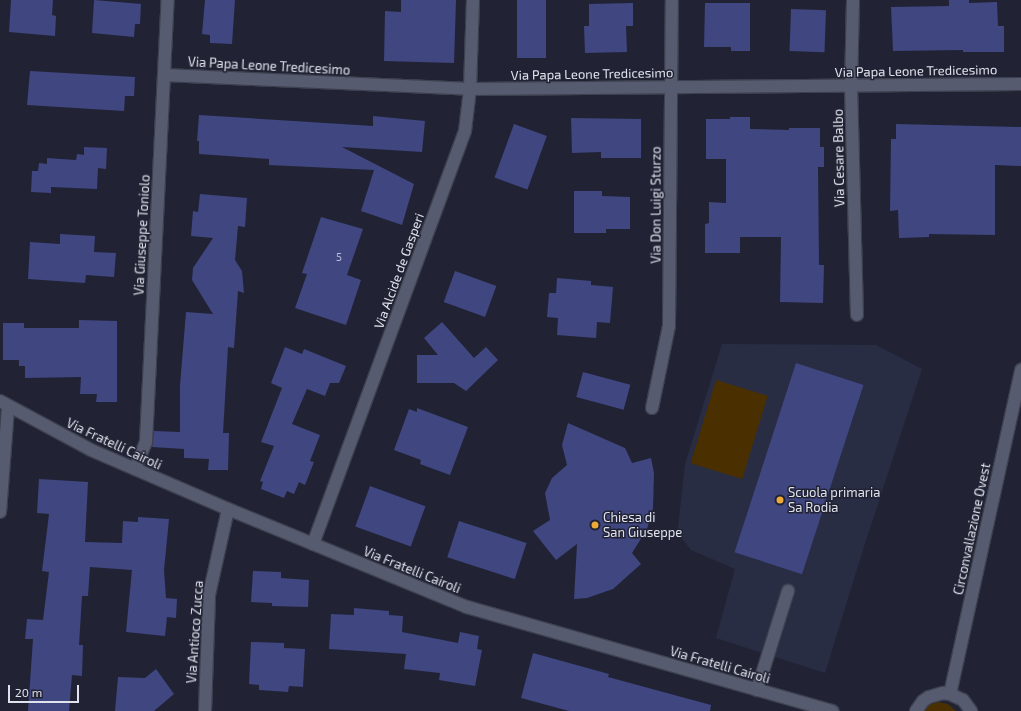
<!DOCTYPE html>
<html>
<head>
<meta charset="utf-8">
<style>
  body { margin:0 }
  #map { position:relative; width:1021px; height:711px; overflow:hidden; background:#212334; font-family:"Exo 2",sans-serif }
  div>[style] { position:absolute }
  .built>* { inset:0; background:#292d44 }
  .green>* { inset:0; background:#4a3000; transform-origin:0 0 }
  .building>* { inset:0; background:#3f4680; transform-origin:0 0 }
  .roads { filter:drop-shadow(1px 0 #3d404e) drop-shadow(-1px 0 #3d404e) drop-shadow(0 1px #3d404e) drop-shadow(0 -1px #3d404e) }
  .service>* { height:12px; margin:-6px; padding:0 6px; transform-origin:6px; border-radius:6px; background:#575b6f }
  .minor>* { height:12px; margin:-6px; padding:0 6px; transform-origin:6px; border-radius:6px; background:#575b6f }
  .tertiary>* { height:12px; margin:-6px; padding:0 6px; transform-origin:6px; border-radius:6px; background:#575b6f }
  .dots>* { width:11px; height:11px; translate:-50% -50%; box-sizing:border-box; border:2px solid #212334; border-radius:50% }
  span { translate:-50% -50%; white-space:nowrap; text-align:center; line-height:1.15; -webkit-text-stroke:3px #212334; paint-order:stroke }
  .number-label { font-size:11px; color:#b8bcd2 }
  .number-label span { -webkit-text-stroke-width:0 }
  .street-label { font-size:13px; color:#e0e3ee }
  .poi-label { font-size:13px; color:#e0e3ee }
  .left { translate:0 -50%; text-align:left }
  .scale { position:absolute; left:8px; top:685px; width:71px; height:18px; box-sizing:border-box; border:2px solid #e0e3ee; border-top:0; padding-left:5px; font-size:12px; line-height:14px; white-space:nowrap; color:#e0e3ee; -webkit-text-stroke:3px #212334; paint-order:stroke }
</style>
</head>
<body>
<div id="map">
  <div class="built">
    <div style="clip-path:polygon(722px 344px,876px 345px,922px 369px,861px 556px,825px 673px,716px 638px,735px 569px,691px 550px,681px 537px,677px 537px,685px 464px)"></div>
  </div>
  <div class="green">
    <div style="left:716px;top:380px;width:54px;height:87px;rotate:17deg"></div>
    <div style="clip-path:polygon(938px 702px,948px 704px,956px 711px,922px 711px,929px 705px)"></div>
  </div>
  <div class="building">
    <div style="clip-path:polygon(11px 0,53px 0,52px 15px,56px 16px,55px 36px,9px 32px)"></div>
    <div style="clip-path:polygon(94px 0,141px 4px,140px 24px,135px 24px,134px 37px,92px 33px)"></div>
    <div style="clip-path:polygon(205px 0,235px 0,232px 44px,210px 43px,210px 35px,202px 34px)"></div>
    <div style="clip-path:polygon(401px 0,456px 0,454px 63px,384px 61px,385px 11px,401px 12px)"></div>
    <div style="left:517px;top:0;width:29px;height:58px"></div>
    <div style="clip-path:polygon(949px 0,969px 0,969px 3px,997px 2px,998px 26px,1004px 26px,1004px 52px,963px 52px,963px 50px,893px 51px,891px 7px,949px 6px)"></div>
    <div style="clip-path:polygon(633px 3px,633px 26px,626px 26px,627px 52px,585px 53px,584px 26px,589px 26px,589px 4px)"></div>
    <div style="clip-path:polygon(705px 3px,750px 3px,750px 51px,731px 51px,731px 47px,704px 47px)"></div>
    <div style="left:791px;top:9px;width:35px;height:42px;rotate:2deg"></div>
    <div style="clip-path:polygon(30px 71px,135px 77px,134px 96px,125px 96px,124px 111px,27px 105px)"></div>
    <div style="clip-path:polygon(199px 115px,373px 126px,373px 116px,425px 121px,422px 152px,342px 147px,414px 184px,402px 225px,361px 211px,374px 170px,269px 165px,269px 159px,199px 154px,199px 141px,197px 141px)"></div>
    <div style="clip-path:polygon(730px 117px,750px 117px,750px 129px,789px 130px,789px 128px,820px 128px,820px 147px,824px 147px,824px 167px,818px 167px,819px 265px,824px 265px,823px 303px,780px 302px,781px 237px,740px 237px,740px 253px,705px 253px,705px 224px,709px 223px,709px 202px,726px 203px,726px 159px,706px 159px,706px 119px,730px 119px)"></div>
    <div style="clip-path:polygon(571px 118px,641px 119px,641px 158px,601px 158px,601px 152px,572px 153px)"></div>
    <div style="left:514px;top:124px;width:35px;height:57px;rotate:20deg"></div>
    <div style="clip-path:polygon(896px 124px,1021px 127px,1021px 166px,995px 165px,995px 235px,929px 234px,929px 237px,899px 238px,898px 210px,890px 211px,891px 139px,896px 139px)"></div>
    <div style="clip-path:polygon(84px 147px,107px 148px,106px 169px,98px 168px,97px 189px,51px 187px,51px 193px,31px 192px,32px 171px,38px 171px,39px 163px,47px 164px,47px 158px,76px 160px,77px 154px,84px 155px)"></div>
    <div style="clip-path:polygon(574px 191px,602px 191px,602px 196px,630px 197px,630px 229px,606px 229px,606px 233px,574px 233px)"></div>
    <div style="clip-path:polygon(200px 194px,247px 198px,245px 227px,238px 226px,235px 260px,242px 271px,244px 293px,238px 291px,234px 348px,228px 347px,223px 433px,229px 433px,228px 470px,208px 470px,209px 459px,184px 458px,184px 449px,152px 447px,154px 431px,180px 432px,180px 385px,186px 312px,213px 314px,192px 280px,193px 268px,213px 238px,191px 236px,193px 211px,198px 212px)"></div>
    <div style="clip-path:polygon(321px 217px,363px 229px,347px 275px,361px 280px,346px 325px,295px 308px,307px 274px,302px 273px)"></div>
    <div style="clip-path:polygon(60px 234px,95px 236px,94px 252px,116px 253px,114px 277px,86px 275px,85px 283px,28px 279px,30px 242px,60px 244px)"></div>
    <div style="left:455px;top:271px;width:44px;height:33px;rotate:20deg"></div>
    <div style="clip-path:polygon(557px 278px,591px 281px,591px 285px,613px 287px,610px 323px,597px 322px,596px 338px,557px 335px,558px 318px,547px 317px,549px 293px,556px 293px)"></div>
    <div style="clip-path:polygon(79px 320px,117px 321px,117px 402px,96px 402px,97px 394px,80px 394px,81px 377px,25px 378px,25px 366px,19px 366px,19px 360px,3px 360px,3px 323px,24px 323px,24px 328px,79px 328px)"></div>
    <div style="clip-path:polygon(442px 322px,474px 358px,486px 347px,498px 360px,466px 391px,454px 383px,417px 383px,417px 355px,438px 355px,424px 338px)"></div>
    <div style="clip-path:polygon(285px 347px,302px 354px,304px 349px,346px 366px,339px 383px,330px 383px,325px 396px,307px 389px,292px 424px,320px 435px,310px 461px,314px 462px,305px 485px,299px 482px,294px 494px,287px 491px,284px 498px,261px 489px,263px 482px,260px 481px,274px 446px,261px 442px,282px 388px,271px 383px)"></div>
    <div style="left:796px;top:363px;width:71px;height:199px;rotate:18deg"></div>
    <div style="left:583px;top:372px;width:49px;height:26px;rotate:15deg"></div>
    <div style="clip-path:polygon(417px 408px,468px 427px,450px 475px,420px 464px,421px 460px,394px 450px,409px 409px,417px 412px)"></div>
    <div style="clip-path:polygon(568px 423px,625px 448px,632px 463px,651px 458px,654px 473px,653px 508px,647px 529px,632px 553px,641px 564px,613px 589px,587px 598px,574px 599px,577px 544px,556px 560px,533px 531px,550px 520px,545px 493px,552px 478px,567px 465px,562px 445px)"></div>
    <div style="clip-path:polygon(39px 479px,88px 482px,85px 542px,122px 543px,123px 521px,138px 522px,138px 517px,169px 519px,164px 570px,166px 598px,177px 599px,176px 618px,167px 617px,165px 636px,126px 632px,132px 570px,90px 567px,88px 596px,82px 596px,79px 645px,83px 645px,82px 676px,72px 675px,69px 711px,28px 711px,33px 639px,25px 639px,27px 619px,43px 620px,49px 572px,42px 571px,49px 514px,37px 513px)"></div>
    <div style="left:370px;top:486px;width:59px;height:43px;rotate:20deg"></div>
    <div style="left:459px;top:521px;width:71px;height:38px;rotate:18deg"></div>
    <div style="clip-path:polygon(253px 571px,281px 572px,281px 578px,309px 580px,308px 607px,272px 606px,272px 603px,251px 602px)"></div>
    <div style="clip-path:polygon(354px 608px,389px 611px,389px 615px,403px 616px,402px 632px,458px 643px,460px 632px,479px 636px,477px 649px,482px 650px,475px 686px,439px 680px,440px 673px,404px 669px,406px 654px,329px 649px,331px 614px,354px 615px)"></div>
    <div style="clip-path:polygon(251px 642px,284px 643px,284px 648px,305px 649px,303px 687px,289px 686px,288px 692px,259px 690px,259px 685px,249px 684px)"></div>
    <div style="clip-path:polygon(533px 653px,609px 674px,608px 677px,711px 705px,710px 711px,569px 711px,521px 698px)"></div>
    <div style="clip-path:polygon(156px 669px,174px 694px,154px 711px,115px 711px,118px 677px,145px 678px)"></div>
  </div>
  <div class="roads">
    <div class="service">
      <div style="left:757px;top:690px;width:104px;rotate:-72.6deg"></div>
    </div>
    <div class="minor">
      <div style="left:853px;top:0;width:86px;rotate:91.3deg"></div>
      <div style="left:851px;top:86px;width:229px;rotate:88.5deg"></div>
      <div style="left:164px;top:75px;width:306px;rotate:2.6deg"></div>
      <div style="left:470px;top:89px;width:551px;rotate:-0.52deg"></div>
      <div style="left:0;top:401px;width:103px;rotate:28.3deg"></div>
      <div style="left:91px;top:450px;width:149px;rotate:23.3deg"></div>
      <div style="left:228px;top:509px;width:258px;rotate:22.3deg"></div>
      <div style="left:467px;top:607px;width:380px;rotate:15.9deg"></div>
      <div style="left:652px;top:408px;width:84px;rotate:-78.3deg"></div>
      <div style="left:669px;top:326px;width:326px;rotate:-89.5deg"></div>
      <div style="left:135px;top:469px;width:29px;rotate:-68deg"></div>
      <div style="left:146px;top:442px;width:443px;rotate:-87.2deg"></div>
      <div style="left:0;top:512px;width:105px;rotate:-85.6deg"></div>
      <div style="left:313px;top:544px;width:440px;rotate:-69.8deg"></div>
      <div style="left:465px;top:131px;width:42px;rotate:-83.2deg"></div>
      <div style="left:470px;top:89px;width:89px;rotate:-88.1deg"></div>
      <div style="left:205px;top:711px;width:116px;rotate:-88deg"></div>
      <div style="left:209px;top:595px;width:88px;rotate:-77.5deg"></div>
    </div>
    <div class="tertiary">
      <div style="left:950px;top:694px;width:332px;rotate:-77.6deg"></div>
      <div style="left:916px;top:711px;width:12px;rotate:-55deg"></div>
      <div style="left:923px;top:701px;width:7px;rotate:-34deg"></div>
      <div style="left:929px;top:697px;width:15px;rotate:-16deg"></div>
      <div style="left:943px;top:693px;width:7px;rotate:8deg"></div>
      <div style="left:950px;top:694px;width:14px;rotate:25deg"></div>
      <div style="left:963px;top:700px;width:14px;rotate:54deg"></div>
    </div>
  </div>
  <div class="dots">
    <div style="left:780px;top:500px;background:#ebaa39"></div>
    <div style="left:595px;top:525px;background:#ebaa39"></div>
  </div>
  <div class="number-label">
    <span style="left:339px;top:257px">5</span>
  </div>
  <div class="street-label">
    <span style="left:269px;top:66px;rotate:3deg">Via Papa Leone Tredicesimo</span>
    <span style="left:916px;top:71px;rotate:-1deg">Via Papa Leone Tredicesimo</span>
    <span style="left:592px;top:74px;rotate:-1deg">Via Papa Leone Tredicesimo</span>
    <span style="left:839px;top:158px;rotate:-91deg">Via Cesare Balbo</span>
    <span style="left:656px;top:205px;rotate:-90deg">Via Don Luigi Sturzo</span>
    <span style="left:142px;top:235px;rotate:-87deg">Via Giuseppe Toniolo</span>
    <span style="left:399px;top:271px;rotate:-70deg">Via Alcide de Gasperi</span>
    <span style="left:114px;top:444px;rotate:25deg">Via Fratelli Cairoli</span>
    <span style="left:972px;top:529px;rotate:-78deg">Circonvallazione Ovest</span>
    <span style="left:412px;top:570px;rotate:22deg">Via Fratelli Cairoli</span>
    <span style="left:195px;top:632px;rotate:-86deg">Via Antioco Zucca</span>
    <span style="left:720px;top:665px;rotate:16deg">Via Fratelli Cairoli</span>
  </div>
  <div class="poi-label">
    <span class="left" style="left:788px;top:500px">Scuola primaria<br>Sa Rodia</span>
    <span class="left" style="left:603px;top:525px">Chiesa di<br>San Giuseppe</span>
  </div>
  <div class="scale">20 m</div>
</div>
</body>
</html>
